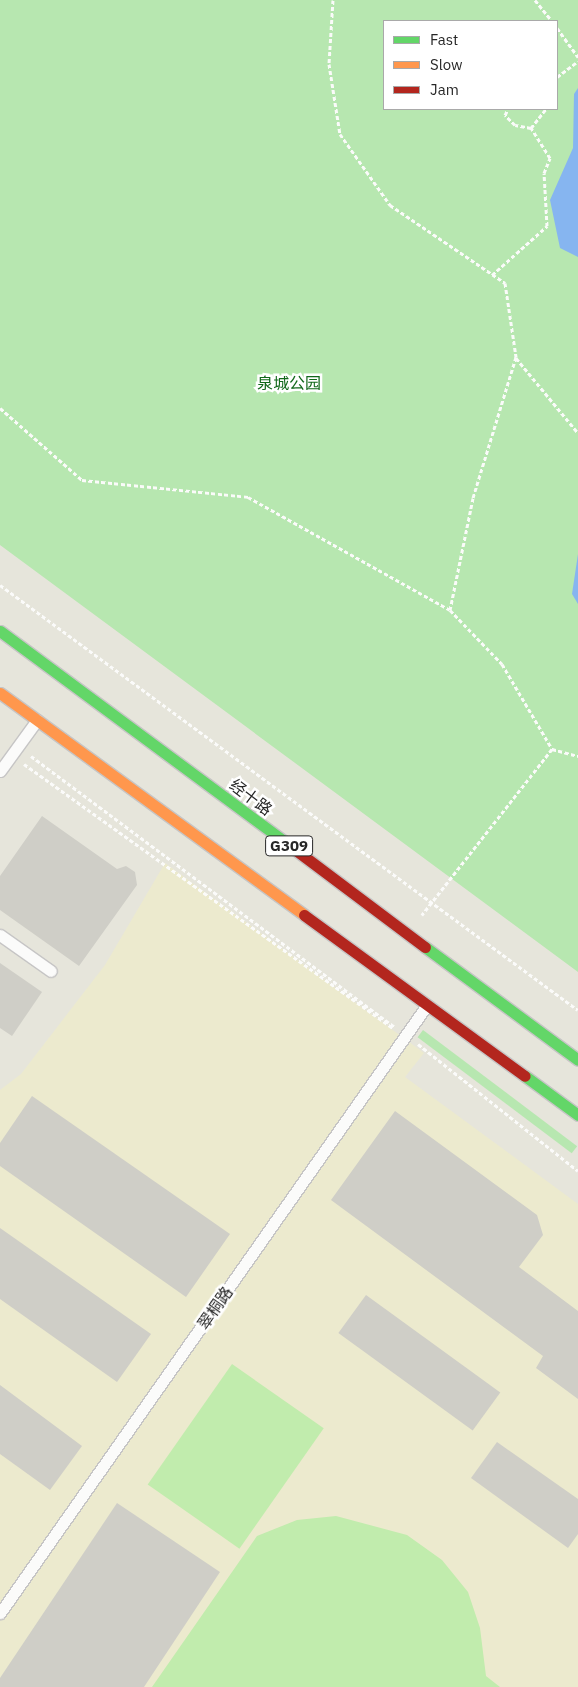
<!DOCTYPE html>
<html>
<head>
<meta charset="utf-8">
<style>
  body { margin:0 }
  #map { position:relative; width:578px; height:1687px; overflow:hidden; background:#e6e5db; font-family:"IBM Plex Sans","Noto Sans SC",sans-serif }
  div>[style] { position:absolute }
  .education>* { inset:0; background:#eceace }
  .green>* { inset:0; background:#b7e7b0; transform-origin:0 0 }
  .pitch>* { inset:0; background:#c1ecad; transform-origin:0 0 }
  .water>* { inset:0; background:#86b5f0 }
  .building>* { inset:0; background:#cfcec7; transform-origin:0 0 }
  .path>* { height:3px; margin-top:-1.5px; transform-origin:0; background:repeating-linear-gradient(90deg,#fbfbfa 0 4px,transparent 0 6.5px) }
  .roads { filter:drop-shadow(1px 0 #c6c5c5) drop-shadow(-1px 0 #c6c5c5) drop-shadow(0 1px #c6c5c5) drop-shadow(0 -1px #c6c5c5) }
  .lane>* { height:11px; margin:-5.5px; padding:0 5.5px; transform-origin:5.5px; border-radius:5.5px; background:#fbfbfa }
  .fast>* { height:11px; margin:-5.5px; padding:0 5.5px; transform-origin:5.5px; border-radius:5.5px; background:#63d668 }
  .slow>* { height:11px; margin:-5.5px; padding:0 5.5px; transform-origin:5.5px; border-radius:5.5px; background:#ff974d }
  .jam>* { height:11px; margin:-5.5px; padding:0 5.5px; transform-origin:5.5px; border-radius:5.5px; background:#b3261e }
  span { translate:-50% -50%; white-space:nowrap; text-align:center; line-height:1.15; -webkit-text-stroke:5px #fff; paint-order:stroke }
  .shield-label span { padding:1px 4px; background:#fff; border:1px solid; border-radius:4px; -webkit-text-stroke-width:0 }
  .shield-label { font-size:15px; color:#272727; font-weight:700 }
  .park-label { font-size:16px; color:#12681b }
  .street-label { font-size:16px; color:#272727 }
  .legend { position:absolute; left:383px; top:20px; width:175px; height:90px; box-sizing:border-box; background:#fff; border:1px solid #a9a9a9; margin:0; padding:6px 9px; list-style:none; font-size:15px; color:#272727 }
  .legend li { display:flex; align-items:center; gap:10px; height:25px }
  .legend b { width:25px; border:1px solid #a9a9a9 }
</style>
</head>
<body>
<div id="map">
  <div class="education">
    <div style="clip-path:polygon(165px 863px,424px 1053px,405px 1077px,578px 1204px,578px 1687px,0 1687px,0 1090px,21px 1074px,105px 965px)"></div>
  </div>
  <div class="green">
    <div style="clip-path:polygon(evenodd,0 0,578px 0,578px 972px,0 545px,0 0,384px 21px,557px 21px,557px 109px,384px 109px,384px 21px)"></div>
    <div style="left:423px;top:1030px;width:193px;height:9px;rotate:37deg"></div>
  </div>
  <div class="pitch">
    <div style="left:232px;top:1364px;width:112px;height:147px;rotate:35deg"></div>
    <div style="clip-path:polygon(336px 1516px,407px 1535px,442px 1560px,468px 1592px,480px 1628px,486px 1676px,500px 1687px,152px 1687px,257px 1536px,297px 1520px)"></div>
  </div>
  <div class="water">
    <div style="clip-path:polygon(578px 88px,578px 257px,560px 248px,550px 200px,573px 148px,574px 94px)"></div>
    <div style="clip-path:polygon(578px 554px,578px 604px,572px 594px)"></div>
  </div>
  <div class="building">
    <div style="clip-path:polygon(42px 816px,117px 869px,126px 866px,135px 872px,137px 885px,79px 966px,0 910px,0 876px)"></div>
    <div style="clip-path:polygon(0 963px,42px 992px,12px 1036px,0 1028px)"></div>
    <div style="clip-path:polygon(32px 1096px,230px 1234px,186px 1297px,0 1166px,0 1143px)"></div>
    <div style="clip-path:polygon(395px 1111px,537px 1215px,543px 1235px,519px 1267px,578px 1311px,578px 1399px,536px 1368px,543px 1356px,331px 1200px)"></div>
    <div style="clip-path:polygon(0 1228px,151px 1334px,117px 1382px,0 1299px)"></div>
    <div style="left:366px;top:1295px;width:166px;height:47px;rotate:36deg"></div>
    <div style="clip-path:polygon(0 1385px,82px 1446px,50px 1490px,0 1454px)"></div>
    <div style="clip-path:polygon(497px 1442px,578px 1499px,578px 1534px,568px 1548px,471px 1478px)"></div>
    <div style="clip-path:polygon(117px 1503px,220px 1572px,144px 1687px,0 1687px,0 1678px)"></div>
  </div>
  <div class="path">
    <div style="left:333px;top:0;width:64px;rotate:93.6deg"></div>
    <div style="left:329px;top:64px;width:71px;rotate:81.1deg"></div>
    <div style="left:340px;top:134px;width:87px;rotate:54.8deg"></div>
    <div style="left:390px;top:205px;width:139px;rotate:34.1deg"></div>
    <div style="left:505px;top:283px;width:75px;rotate:81.5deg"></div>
    <div style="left:516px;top:357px;width:147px;rotate:107deg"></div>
    <div style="left:473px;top:498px;width:114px;rotate:101.6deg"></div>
    <div style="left:450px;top:610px;width:75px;rotate:46.1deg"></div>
    <div style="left:502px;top:664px;width:99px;rotate:59.5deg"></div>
    <div style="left:552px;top:749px;width:211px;rotate:128.1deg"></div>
    <div style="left:535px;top:0;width:27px;rotate:51deg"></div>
    <div style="left:557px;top:28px;width:36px;rotate:54deg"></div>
    <div style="left:557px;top:77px;width:26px;rotate:-37deg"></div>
    <div style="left:531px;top:128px;width:24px;rotate:-52deg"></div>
    <div style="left:492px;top:275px;width:74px;rotate:-41.7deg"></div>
    <div style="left:547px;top:226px;width:53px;rotate:-93.2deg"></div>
    <div style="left:544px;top:173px;width:16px;rotate:-68deg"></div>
    <div style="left:550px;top:158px;width:36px;rotate:-122deg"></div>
    <div style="left:531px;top:128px;width:16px;rotate:-169deg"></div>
    <div style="left:515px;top:125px;width:14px;rotate:-135deg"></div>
    <div style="left:505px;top:115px;width:7px;rotate:-63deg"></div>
    <div style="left:516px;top:358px;width:97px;rotate:50.4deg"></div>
    <div style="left:0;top:408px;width:109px;rotate:41.3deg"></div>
    <div style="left:82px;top:480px;width:167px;rotate:5.8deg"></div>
    <div style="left:248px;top:497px;width:231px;rotate:29.2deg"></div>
    <div style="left:0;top:585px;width:717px;rotate:36.33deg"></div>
    <div style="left:552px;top:749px;width:27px;rotate:15deg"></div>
    <div style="left:31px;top:756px;width:454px;rotate:36.7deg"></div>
    <div style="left:24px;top:764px;width:454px;rotate:35.6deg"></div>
    <div style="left:418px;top:1044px;width:204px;rotate:38.4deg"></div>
  </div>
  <div class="roads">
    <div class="lane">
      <div style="left:0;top:771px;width:63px;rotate:-54deg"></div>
      <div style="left:0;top:935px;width:62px;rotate:35.2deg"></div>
      <div style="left:0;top:1613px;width:743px;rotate:-54.92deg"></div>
    </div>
    <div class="fast">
      <div style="left:0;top:631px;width:355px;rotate:36.5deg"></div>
      <div style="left:425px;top:947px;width:190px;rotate:36.4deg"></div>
      <div style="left:525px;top:1076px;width:66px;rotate:36.3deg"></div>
    </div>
    <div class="slow">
      <div style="left:0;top:693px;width:376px;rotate:36.1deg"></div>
    </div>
    <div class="jam">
      <div style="left:285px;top:842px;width:175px;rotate:36.9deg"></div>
      <div style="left:304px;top:915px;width:273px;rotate:36.1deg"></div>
    </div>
  </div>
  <div class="shield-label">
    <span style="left:289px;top:846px">G309</span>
  </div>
  <div class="park-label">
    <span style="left:289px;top:383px">泉城公园</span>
  </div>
  <div class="street-label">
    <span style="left:251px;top:797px;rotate:37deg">经十路</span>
    <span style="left:215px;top:1308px;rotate:-55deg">翠桐路</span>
  </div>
  <ul class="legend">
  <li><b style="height:6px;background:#63d668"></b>Fast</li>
  <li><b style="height:6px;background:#ff974d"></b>Slow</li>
  <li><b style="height:6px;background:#b3261e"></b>Jam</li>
  </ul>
</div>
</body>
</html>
